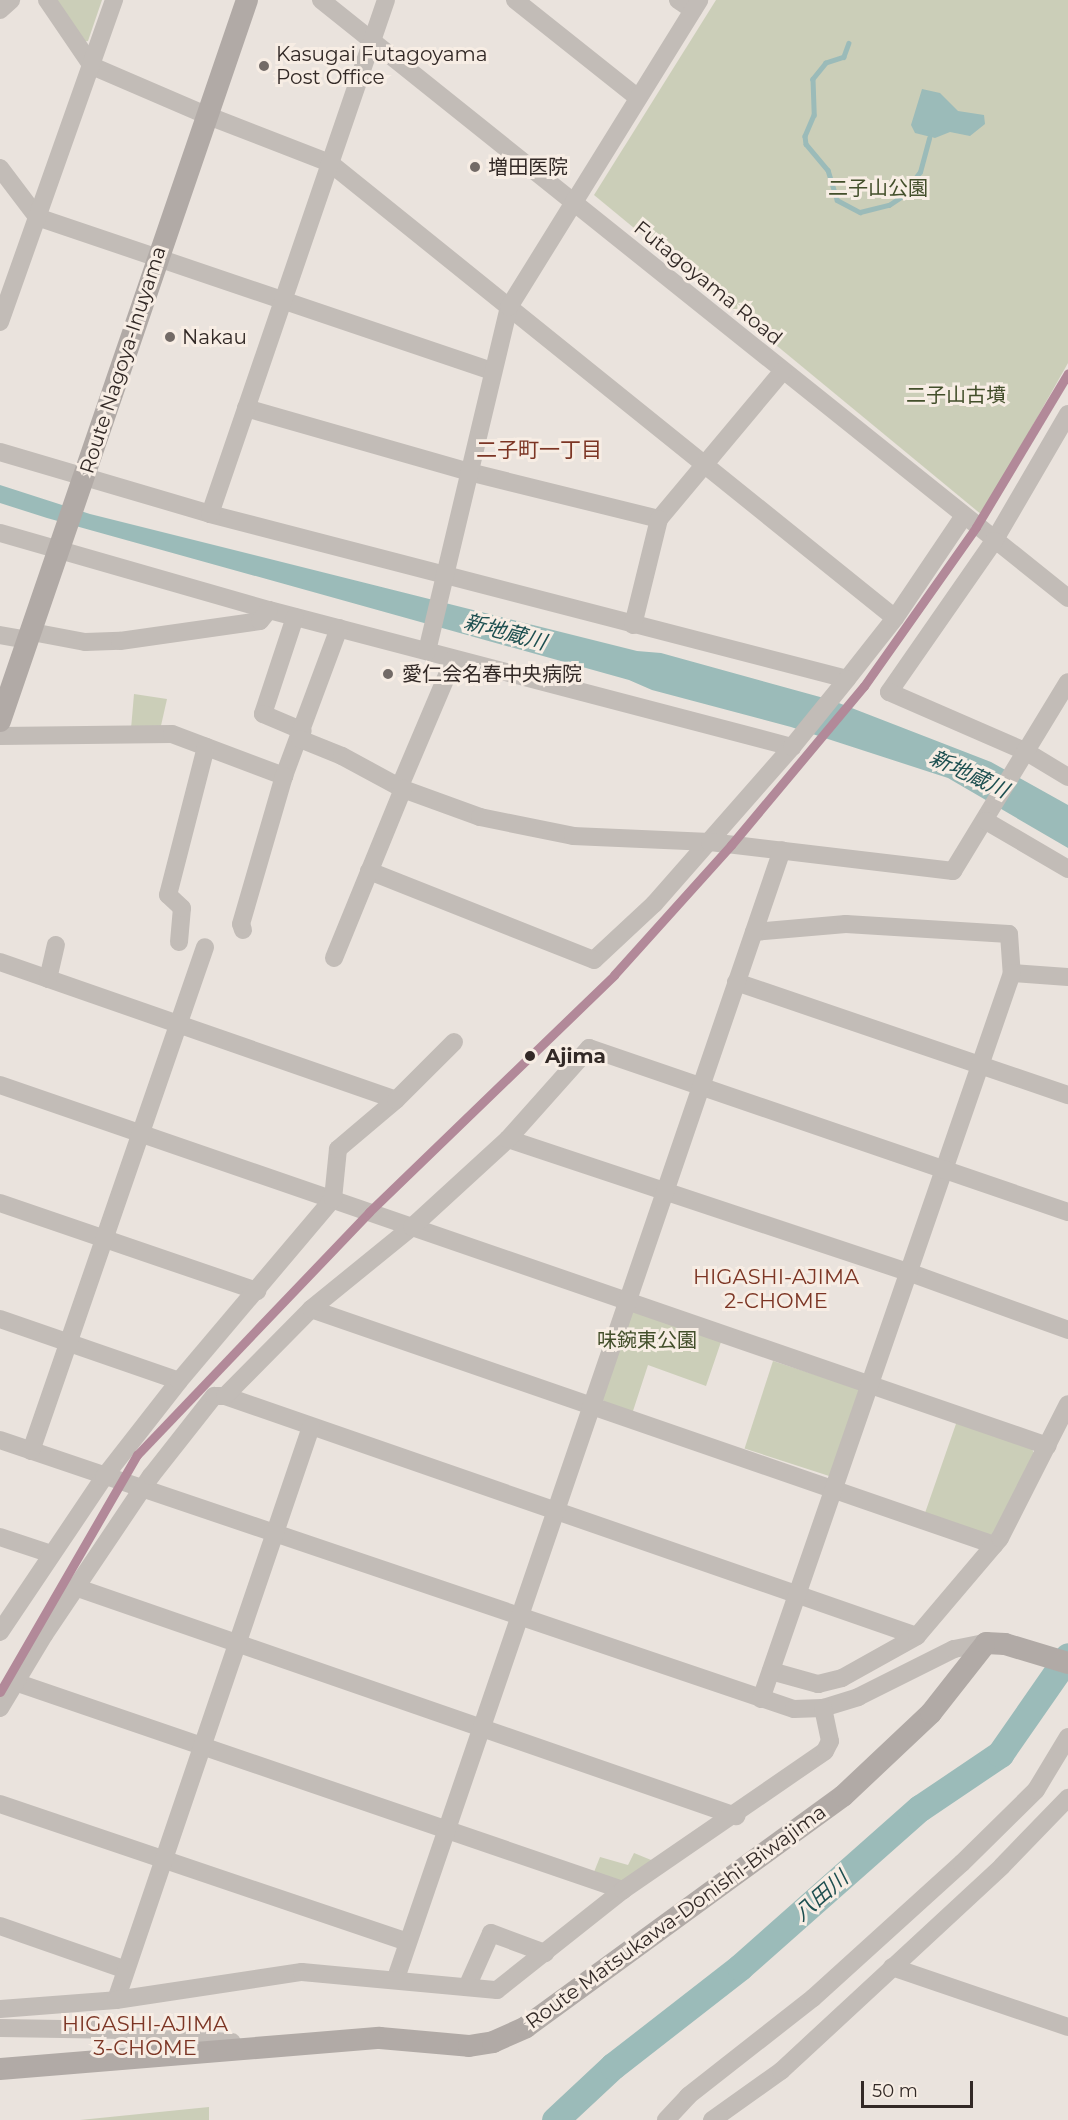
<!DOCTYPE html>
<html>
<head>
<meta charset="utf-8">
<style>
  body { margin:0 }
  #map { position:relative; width:1068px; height:2120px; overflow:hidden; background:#eae3dd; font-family:Montserrat,"Noto Sans JP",sans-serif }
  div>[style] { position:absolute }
  .green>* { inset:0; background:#cbceb8; transform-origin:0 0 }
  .water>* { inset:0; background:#9bbbb9 }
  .stream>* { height:4.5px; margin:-2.25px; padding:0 2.25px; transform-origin:2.25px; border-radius:2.25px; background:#9bbbb9 }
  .river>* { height:27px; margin:-13.5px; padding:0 13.5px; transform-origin:13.5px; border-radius:13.5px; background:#9bbbb9 }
  .minor>* { height:18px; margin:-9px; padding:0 9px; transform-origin:9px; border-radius:9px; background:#c2bcb7 }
  .major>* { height:22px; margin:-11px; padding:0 11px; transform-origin:11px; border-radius:11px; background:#b1aaa6 }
  .rail-1>* { height:9px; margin:-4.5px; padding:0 4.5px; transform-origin:4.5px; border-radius:4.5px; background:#b28999 }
  .dots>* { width:16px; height:16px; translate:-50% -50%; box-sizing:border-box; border:3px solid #f7ede4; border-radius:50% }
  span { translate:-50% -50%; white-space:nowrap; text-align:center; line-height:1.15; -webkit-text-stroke:6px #f7ede4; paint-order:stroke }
  .poi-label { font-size:20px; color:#322926 }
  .left { translate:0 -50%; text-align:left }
  .park-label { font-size:20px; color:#434f2b }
  .street-label { font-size:20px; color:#322926 }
  .stop-label { font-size:20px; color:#322926; font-weight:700 }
  .neighbourhood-label { font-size:21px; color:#7c3524 }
  .water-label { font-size:21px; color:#1e5051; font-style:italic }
  .scale { position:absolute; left:861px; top:2081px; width:112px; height:27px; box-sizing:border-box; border:3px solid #322926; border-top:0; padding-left:8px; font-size:18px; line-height:21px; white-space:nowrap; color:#322926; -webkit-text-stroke:4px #f7ede4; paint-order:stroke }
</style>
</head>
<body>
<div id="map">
  <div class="green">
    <div style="clip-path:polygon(54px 0,102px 0,88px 41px,82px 42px)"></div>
    <div style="clip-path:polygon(716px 0,1068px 0,1068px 363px,982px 515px,594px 195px)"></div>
    <div style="clip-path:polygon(134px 694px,167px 699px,160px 730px,131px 729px)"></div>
    <div style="clip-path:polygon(637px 1311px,722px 1339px,706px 1386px,648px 1365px,632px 1414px,605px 1403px,601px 1397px,630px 1312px)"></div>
    <div style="left:773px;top:1361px;width:93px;height:92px;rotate:18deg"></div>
    <div style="clip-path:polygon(957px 1421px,1032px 1449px,1035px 1455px,996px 1533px,989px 1535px,925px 1513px)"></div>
    <div style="clip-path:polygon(634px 1853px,656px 1862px,622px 1889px,592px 1877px,600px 1857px,628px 1865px)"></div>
    <div style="clip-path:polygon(209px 2107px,209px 2120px,80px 2120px)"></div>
  </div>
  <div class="water">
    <div style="clip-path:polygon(922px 89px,940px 93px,958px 111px,984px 115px,985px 124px,970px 136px,950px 132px,935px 138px,915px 133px,911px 125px)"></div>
    <div style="clip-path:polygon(0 485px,90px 514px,637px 651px,661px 653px,831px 700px,991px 762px,1068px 805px,1068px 848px,948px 778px,791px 727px,652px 690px,629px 680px,47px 518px,0 503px)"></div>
  </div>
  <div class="stream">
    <div style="left:849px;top:43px;width:15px;rotate:110deg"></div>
    <div style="left:844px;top:57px;width:19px;rotate:162deg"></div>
    <div style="left:826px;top:63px;width:21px;rotate:129deg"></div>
    <div style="left:813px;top:79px;width:36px;rotate:88deg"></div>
    <div style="left:814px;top:115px;width:23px;rotate:113deg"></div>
    <div style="left:805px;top:136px;width:8px;rotate:83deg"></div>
    <div style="left:806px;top:144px;width:34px;rotate:50deg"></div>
    <div style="left:828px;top:170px;width:31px;rotate:73deg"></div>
    <div style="left:837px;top:200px;width:26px;rotate:28deg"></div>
    <div style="left:860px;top:212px;width:30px;rotate:-14deg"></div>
    <div style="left:889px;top:205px;width:14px;rotate:-34deg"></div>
    <div style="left:901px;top:197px;width:31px;rotate:-53deg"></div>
    <div style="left:920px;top:172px;width:35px;rotate:-75deg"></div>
  </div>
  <div class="river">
    <div style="left:555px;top:2120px;width:79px;rotate:-43deg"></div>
    <div style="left:613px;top:2066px;width:161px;rotate:-37.9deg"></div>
    <div style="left:740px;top:1967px;width:240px;rotate:-41.5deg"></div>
    <div style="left:920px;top:1808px;width:97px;rotate:-34deg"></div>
    <div style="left:1000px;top:1754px;width:119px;rotate:-55.2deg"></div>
  </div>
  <div class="minor">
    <div style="left:47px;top:0;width:80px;rotate:55.7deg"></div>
    <div style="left:92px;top:66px;width:124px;rotate:23.3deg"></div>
    <div style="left:206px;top:115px;width:133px;rotate:21.2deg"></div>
    <div style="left:330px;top:163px;width:725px;rotate:38.84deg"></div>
    <div style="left:321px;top:0;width:957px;rotate:38.68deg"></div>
    <div style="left:515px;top:0;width:157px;rotate:38.5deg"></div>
    <div style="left:678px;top:0;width:18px;rotate:34deg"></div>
    <div style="left:0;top:10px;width:15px;rotate:-42deg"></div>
    <div style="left:0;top:168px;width:61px;rotate:52.9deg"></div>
    <div style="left:37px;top:217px;width:481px;rotate:18.7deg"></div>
    <div style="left:0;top:322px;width:342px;rotate:-70.5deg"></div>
    <div style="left:246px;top:408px;width:232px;rotate:16deg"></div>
    <div style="left:469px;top:472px;width:196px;rotate:13.9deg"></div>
    <div style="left:659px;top:519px;width:192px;rotate:-50.1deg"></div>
    <div style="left:1068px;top:414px;width:147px;rotate:120.2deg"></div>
    <div style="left:994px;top:541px;width:184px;rotate:124.8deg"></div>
    <div style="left:889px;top:692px;width:148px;rotate:23.5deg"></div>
    <div style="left:1025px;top:751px;width:50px;rotate:31.2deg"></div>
    <div style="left:0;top:452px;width:219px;rotate:16.4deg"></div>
    <div style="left:210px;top:514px;width:658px;rotate:14.52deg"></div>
    <div style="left:847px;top:679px;width:78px;rotate:-51.8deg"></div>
    <div style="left:895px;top:618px;width:122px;rotate:-56deg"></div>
    <div style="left:210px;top:514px;width:543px;rotate:-71.1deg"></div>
    <div style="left:0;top:533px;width:280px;rotate:16deg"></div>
    <div style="left:269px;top:610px;width:541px;rotate:14.68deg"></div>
    <div style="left:792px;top:747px;width:209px;rotate:131.3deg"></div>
    <div style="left:654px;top:904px;width:82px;rotate:137deg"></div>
    <div style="left:594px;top:960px;width:242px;rotate:-158.4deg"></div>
    <div style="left:295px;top:617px;width:102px;rotate:108.3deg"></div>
    <div style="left:263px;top:714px;width:43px;rotate:23deg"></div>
    <div style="left:633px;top:625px;width:109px;rotate:-76.2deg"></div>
    <div style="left:32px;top:632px;width:54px;rotate:10.7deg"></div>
    <div style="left:85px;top:642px;width:35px;rotate:-2deg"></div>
    <div style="left:120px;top:641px;width:141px;rotate:-8.1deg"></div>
    <div style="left:260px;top:621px;width:14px;rotate:-51deg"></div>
    <div style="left:0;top:635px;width:29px;rotate:10deg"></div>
    <div style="left:427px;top:651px;width:354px;rotate:-76.6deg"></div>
    <div style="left:509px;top:307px;width:361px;rotate:-58.2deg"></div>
    <div style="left:0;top:736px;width:172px;rotate:-0.7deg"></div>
    <div style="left:172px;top:734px;width:120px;rotate:20.6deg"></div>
    <div style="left:284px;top:776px;width:158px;rotate:-69.6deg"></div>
    <div style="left:300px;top:739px;width:45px;rotate:22deg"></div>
    <div style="left:342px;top:756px;width:69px;rotate:28.4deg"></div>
    <div style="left:403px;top:789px;width:82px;rotate:20deg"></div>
    <div style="left:480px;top:817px;width:95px;rotate:11.5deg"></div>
    <div style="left:573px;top:836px;width:137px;rotate:2.5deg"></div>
    <div style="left:710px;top:842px;width:245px;rotate:6.8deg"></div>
    <div style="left:953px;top:871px;width:221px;rotate:-58.7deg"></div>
    <div style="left:792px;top:747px;width:87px;rotate:-51deg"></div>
    <div style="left:400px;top:786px;width:138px;rotate:-67deg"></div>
    <div style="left:986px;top:821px;width:95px;rotate:30.3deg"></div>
    <div style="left:243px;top:930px;width:6px;rotate:-108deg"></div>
    <div style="left:241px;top:924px;width:154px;rotate:-73.8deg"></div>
    <div style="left:754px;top:932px;width:92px;rotate:-5deg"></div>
    <div style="left:846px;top:924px;width:163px;rotate:3.5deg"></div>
    <div style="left:1009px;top:934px;width:39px;rotate:86deg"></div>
    <div style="left:1012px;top:973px;width:56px;rotate:4.1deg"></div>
    <div style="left:179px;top:942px;width:34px;rotate:-85deg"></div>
    <div style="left:182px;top:908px;width:19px;rotate:-137deg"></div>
    <div style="left:168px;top:895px;width:153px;rotate:-75.6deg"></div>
    <div style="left:334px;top:958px;width:183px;rotate:-67.8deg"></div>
    <div style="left:0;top:962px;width:419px;rotate:19.2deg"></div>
    <div style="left:48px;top:979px;width:35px;rotate:-77deg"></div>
    <div style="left:736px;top:982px;width:351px;rotate:18.8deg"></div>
    <div style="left:0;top:1085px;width:1108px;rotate:19.01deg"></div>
    <div style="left:508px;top:1139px;width:422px;rotate:18.4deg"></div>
    <div style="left:908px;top:1272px;width:170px;rotate:19.9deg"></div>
    <div style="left:0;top:1203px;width:272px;rotate:18.9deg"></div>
    <div style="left:311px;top:1309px;width:723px;rotate:19.06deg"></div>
    <div style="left:0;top:1319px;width:189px;rotate:19.1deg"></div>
    <div style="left:225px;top:1396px;width:732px;rotate:19.13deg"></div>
    <div style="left:0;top:1440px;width:838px;rotate:18.72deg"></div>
    <div style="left:794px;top:1709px;width:29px;rotate:-2deg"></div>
    <div style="left:823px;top:1708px;width:37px;rotate:-17deg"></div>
    <div style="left:858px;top:1697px;width:107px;rotate:-26.6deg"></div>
    <div style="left:954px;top:1649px;width:33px;rotate:-11deg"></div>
    <div style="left:31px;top:1451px;width:533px;rotate:-70.95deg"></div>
    <div style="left:0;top:1537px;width:54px;rotate:18.4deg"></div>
    <div style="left:75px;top:1587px;width:700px;rotate:19.11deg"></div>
    <div style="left:0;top:1632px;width:187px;rotate:-56.1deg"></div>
    <div style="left:104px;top:1477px;width:122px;rotate:-52deg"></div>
    <div style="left:179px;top:1381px;width:238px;rotate:-49.8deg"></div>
    <div style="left:333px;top:1199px;width:50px;rotate:-84.3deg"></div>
    <div style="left:338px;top:1149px;width:76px;rotate:-40.2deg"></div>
    <div style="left:396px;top:1100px;width:82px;rotate:-45deg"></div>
    <div style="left:771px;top:1671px;width:49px;rotate:15.5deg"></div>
    <div style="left:818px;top:1684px;width:25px;rotate:-14deg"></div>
    <div style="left:842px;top:1678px;width:86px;rotate:-29.2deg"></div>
    <div style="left:917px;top:1636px;width:128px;rotate:-49.7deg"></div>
    <div style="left:1000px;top:1538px;width:150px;rotate:-63.1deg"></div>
    <div style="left:15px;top:1682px;width:643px;rotate:18.89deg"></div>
    <div style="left:761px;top:1699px;width:768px;rotate:-70.93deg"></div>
    <div style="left:0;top:1708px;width:85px;rotate:-58.9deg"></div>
    <div style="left:44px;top:1635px;width:192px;rotate:-56.1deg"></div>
    <div style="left:151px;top:1476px;width:102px;rotate:-51.8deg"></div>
    <div style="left:214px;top:1396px;width:11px"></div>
    <div style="left:225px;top:1396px;width:122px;rotate:-45.3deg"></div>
    <div style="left:311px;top:1309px;width:130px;rotate:-39.1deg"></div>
    <div style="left:412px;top:1227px;width:130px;rotate:-42.5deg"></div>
    <div style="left:508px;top:1139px;width:122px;rotate:-48.3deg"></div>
    <div style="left:589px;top:1048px;width:506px;rotate:18.9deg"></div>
    <div style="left:0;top:1804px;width:430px;rotate:18.7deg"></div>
    <div style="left:0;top:1926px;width:133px;rotate:19.2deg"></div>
    <div style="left:892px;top:1967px;width:186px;rotate:18.8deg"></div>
    <div style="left:396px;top:1978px;width:1192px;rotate:-71.11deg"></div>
    <div style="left:467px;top:1987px;width:59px;rotate:-66deg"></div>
    <div style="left:491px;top:1933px;width:58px;rotate:20.3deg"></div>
    <div style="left:116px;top:2000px;width:605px;rotate:-71.21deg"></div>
    <div style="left:0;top:2009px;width:116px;rotate:-4.4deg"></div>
    <div style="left:116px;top:2000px;width:188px;rotate:-8.6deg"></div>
    <div style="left:302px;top:1972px;width:196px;rotate:5.3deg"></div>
    <div style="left:497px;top:1990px;width:161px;rotate:-38.4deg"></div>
    <div style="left:623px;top:1890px;width:245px;rotate:-34.5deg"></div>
    <div style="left:825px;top:1751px;width:11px;rotate:-63deg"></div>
    <div style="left:830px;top:1741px;width:34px;rotate:-102deg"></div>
    <div style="left:0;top:2028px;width:125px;rotate:0.9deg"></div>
    <div style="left:125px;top:2030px;width:6px;rotate:108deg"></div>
    <div style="left:123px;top:2036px;width:109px;rotate:3.2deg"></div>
    <div style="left:666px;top:2120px;width:33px;rotate:-47deg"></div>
    <div style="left:688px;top:2096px;width:159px;rotate:-38.1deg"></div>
    <div style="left:813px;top:1998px;width:201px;rotate:-42.2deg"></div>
    <div style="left:962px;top:1863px;width:104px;rotate:-44.6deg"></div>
    <div style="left:1036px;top:1790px;width:62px;rotate:-58.9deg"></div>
    <div style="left:712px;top:2120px;width:85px;rotate:-35.4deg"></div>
    <div style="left:781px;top:2071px;width:301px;rotate:-42.8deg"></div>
    <div style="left:1002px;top:1866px;width:95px;rotate:-45.9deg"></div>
  </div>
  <div class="major">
    <div style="left:0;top:721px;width:762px;rotate:-71.09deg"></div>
    <div style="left:0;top:2069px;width:381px;rotate:-4.7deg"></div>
    <div style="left:380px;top:2038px;width:89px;rotate:5.1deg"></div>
    <div style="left:469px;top:2046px;width:24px;rotate:-9deg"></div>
    <div style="left:493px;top:2042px;width:36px;rotate:-24deg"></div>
    <div style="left:526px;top:2027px;width:392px;rotate:-36.1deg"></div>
    <div style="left:843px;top:1796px;width:121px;rotate:-43.3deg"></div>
    <div style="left:931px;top:1713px;width:89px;rotate:-51.8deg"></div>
    <div style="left:986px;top:1643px;width:19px;rotate:3deg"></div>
    <div style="left:1005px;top:1644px;width:66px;rotate:16.8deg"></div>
  </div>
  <div class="rail-1">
    <div style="left:0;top:1692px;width:274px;rotate:-60deg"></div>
    <div style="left:137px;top:1455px;width:336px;rotate:-46.3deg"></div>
    <div style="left:369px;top:1212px;width:341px;rotate:-44deg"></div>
    <div style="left:614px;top:975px;width:175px;rotate:-48deg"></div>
    <div style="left:731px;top:845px;width:207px;rotate:-50.1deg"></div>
    <div style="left:864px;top:686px;width:194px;rotate:-54.8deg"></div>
    <div style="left:976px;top:527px;width:179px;rotate:-59.1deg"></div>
  </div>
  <div class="dots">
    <div style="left:264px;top:66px;background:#726a66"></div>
    <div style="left:475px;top:167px;background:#726a66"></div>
    <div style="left:170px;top:337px;background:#726a66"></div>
    <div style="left:388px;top:674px;background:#726a66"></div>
    <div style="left:530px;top:1056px;background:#322926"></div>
  </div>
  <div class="poi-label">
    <span class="left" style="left:276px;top:66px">Kasugai Futagoyama<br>Post Office</span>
    <span class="left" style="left:488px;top:167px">増田医院</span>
    <span class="left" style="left:182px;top:337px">Nakau</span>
    <span class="left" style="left:402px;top:674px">愛仁会名春中央病院</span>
  </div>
  <div class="park-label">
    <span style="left:878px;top:188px">二子山公園</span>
    <span style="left:956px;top:395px">二子山古墳</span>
    <span style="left:647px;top:1340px">味鋺東公園</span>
  </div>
  <div class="street-label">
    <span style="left:708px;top:283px;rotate:39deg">Futagoyama Road</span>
    <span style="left:123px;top:360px;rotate:-72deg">Route Nagoya-Inuyama</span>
    <span style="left:676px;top:1917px;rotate:-36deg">Route Matsukawa-Donishi-Biwajima</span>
  </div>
  <div class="stop-label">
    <span class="left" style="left:545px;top:1056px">Ajima</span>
  </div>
  <div class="neighbourhood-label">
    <span style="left:539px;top:450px">二子町一丁目</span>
    <span style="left:776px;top:1289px">HIGASHI-AJIMA<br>2-CHOME</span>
    <span style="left:145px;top:2036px">HIGASHI-AJIMA<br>3-CHOME</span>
  </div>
  <div class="water-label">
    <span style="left:505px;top:632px;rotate:15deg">新地蔵川</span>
    <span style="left:969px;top:774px;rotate:25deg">新地蔵川</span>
    <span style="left:821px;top:1896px;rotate:-41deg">八田川</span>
  </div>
  <div class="scale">50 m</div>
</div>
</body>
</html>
